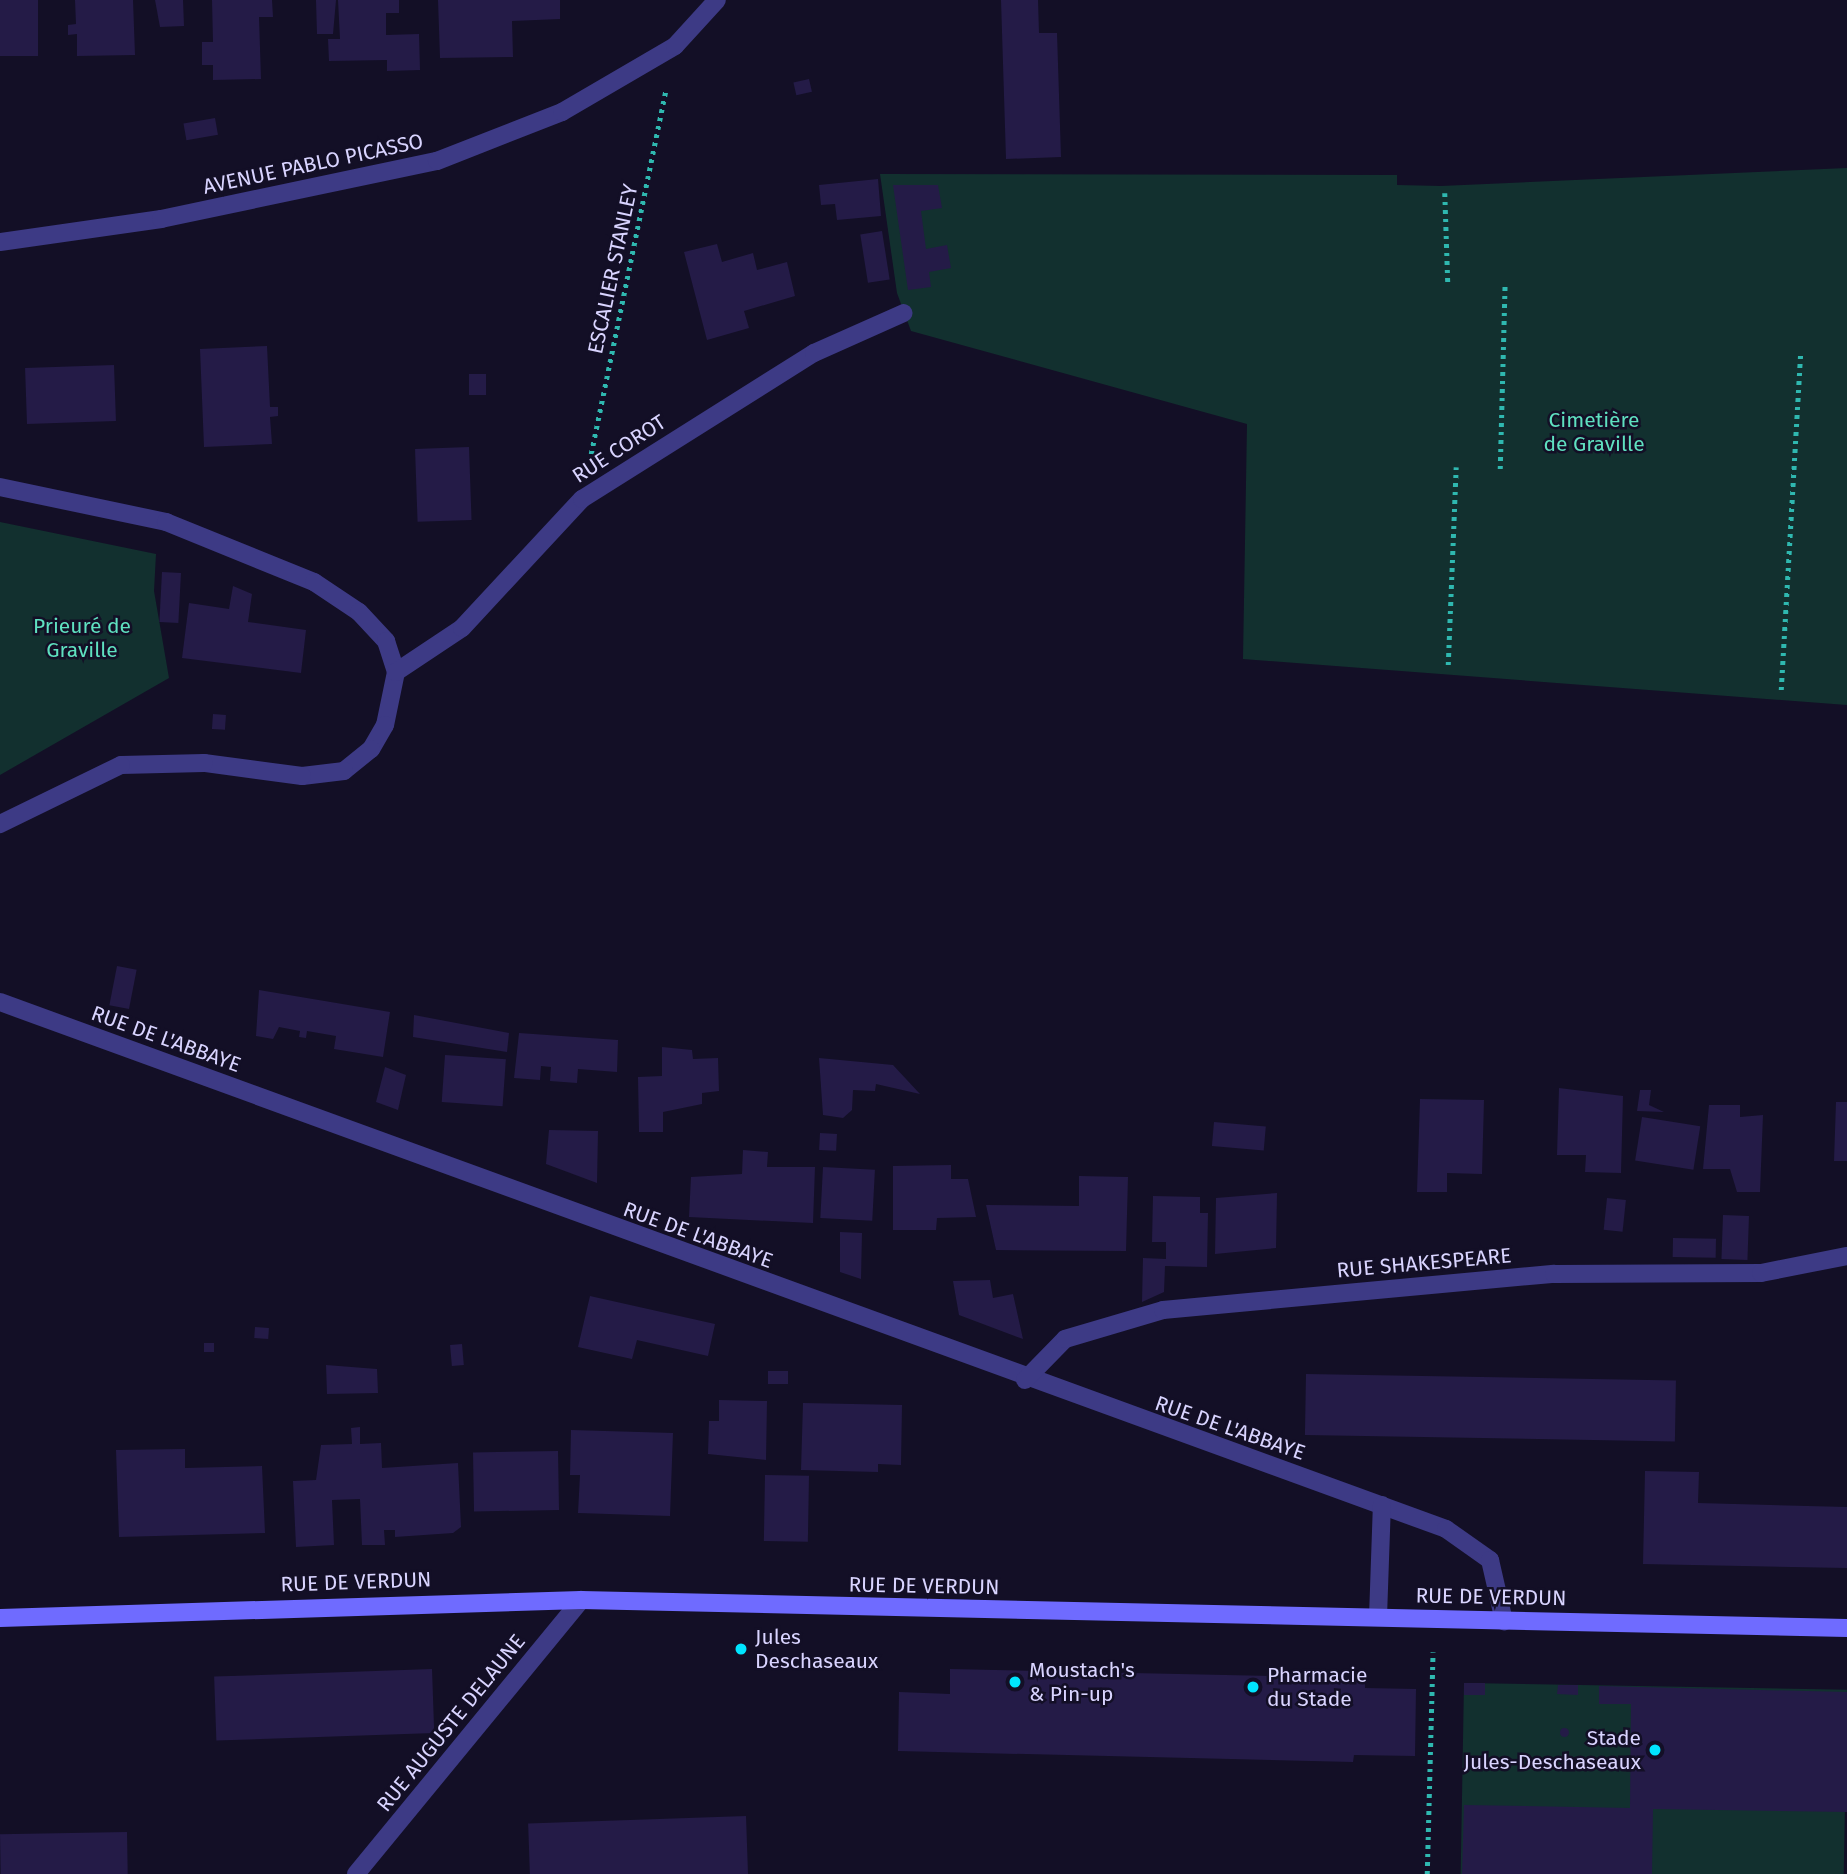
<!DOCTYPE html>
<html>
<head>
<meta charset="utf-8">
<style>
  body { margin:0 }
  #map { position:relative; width:1847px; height:1874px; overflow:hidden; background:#130f26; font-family:"Fira Sans",sans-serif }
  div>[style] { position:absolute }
  .green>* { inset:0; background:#12302f; transform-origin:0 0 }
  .building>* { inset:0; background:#241b47; transform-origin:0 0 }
  .round { border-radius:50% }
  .path>* { height:4.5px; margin-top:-2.25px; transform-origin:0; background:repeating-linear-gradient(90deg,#2fb8b0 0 3.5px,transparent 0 8.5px) }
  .minor>* { height:18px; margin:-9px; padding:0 9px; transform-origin:9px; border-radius:9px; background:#3d3a85 }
  .tertiary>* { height:18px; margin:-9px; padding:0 9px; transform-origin:9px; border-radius:9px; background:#3d3a85 }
  .secondary>* { height:18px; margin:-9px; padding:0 9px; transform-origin:9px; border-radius:9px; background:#6f6bff }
  .dots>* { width:19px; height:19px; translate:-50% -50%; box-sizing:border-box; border:4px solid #130f26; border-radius:50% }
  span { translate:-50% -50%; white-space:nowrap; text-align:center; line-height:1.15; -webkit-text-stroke:5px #130f26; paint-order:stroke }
  .street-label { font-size:21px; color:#d9d4ff }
  .park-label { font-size:21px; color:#5fe0c0 }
  .poi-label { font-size:21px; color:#d9d4ff }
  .left { translate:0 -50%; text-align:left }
  .right { translate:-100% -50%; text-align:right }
</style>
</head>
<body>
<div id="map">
  <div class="green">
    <div style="clip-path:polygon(1847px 168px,1847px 705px,1243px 659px,1247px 424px,911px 331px,897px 293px,880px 174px,1397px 175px,1397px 185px,1441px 186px)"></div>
    <div style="clip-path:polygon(0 522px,156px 554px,154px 591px,169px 678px,0 775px)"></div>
    <div style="left:1464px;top:1683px;width:383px;height:191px;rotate:1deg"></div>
  </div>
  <div class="building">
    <div style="left:0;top:0;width:38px;height:56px"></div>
    <div style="clip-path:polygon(75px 0,133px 0,135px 55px,77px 56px,77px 34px,68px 35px,68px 25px,76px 24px)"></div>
    <div style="clip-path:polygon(155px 0,183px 0,184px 26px,160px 27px)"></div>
    <div style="clip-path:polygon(212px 0,272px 0,273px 17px,259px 17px,261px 79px,213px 80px,213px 65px,202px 65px,202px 42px,213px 42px)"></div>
    <div style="clip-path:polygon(316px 0,336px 0,333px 34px,317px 34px)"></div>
    <div style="clip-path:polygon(338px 0,399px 0,399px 13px,386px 13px,386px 35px,419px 34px,420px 70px,387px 71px,387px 60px,329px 61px,328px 39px,340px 39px)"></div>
    <div style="clip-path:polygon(438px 0,560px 0,560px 19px,512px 21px,513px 57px,440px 58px)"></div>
    <div style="clip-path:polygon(1001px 0,1038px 0,1039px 33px,1057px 33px,1061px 157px,1006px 159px)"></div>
    <div style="left:809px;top:79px;width:13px;height:16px;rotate:77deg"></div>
    <div style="left:215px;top:118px;width:17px;height:32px;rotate:80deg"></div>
    <div style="clip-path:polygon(878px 179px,881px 216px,837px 220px,835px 204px,821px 205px,819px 185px)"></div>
    <div style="clip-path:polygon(893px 185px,938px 185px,942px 208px,921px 211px,926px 249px,947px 245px,951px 268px,929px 272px,931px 287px,908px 290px)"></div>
    <div style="left:882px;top:231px;width:49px;height:22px;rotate:81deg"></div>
    <div style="clip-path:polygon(717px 244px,722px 262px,753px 253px,757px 270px,787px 262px,795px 296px,744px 311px,749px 328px,707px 340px,684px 252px)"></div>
    <div style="clip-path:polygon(267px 346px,270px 407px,278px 407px,278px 416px,270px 417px,272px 444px,204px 447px,200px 349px)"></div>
    <div style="left:114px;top:365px;width:56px;height:89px;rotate:88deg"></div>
    <div style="left:469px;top:374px;width:17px;height:21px"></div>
    <div style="left:469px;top:447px;width:73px;height:54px;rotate:88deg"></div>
    <div style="left:162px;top:572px;width:19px;height:50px;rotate:3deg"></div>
    <div style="clip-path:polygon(233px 586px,252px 594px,248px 622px,306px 630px,301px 673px,182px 658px,189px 603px,229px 609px)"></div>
    <div style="left:213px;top:714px;width:13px;height:15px;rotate:4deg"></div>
    <div style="left:117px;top:966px;width:20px;height:40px;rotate:11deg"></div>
    <div style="clip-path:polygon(259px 990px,390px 1012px,383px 1057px,334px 1049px,336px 1036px,307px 1031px,306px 1038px,299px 1037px,300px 1031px,279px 1027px,273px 1039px,256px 1036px)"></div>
    <div style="clip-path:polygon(414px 1015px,509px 1033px,507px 1052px,413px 1037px)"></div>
    <div style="clip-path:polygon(519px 1033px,618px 1040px,617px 1072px,578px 1069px,577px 1083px,550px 1081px,551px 1067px,541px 1066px,540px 1080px,514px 1078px)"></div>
    <div style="clip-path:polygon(662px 1047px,692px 1050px,693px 1059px,718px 1058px,719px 1091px,702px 1093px,702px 1104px,663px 1112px,663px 1132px,639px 1132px,638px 1077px,662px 1076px)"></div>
    <div style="left:445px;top:1055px;width:61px;height:47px;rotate:4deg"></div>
    <div style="clip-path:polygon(819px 1058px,893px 1065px,920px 1094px,876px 1084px,875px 1091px,853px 1090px,852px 1110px,843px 1118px,823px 1115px)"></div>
    <div style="clip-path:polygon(385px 1067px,406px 1075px,398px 1110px,376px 1102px)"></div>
    <div style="clip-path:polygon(1559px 1088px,1623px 1096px,1621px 1173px,1585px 1172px,1586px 1155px,1557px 1155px)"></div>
    <div style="clip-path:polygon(1640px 1090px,1651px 1090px,1649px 1105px,1664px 1112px,1637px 1111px)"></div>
    <div style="clip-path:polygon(1420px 1099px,1484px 1100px,1482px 1174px,1447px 1173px,1447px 1192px,1417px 1192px)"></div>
    <div style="clip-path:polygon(1836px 1102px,1847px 1102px,1847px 1161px,1834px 1161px)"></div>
    <div style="clip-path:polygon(1709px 1105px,1740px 1105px,1740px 1117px,1763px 1115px,1760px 1192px,1737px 1192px,1730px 1169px,1703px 1169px)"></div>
    <div style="left:1642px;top:1117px;width:59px;height:44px;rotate:9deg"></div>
    <div style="left:1214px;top:1122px;width:52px;height:24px;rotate:5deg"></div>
    <div style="clip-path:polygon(549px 1130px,598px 1131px,597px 1183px,546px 1164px)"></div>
    <div style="left:820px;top:1133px;width:17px;height:17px;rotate:3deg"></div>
    <div style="clip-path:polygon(743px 1150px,768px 1152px,767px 1167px,815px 1167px,813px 1223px,689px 1217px,691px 1177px,742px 1174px)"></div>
    <div style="clip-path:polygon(951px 1165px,951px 1179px,968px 1179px,976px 1217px,937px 1218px,936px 1230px,893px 1230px,893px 1166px)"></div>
    <div style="left:823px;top:1167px;width:52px;height:51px;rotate:3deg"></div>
    <div style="clip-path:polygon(1079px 1176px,1128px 1177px,1126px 1251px,996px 1250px,986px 1205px,1079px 1206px)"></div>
    <div style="clip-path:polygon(1277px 1193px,1276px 1248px,1215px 1254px,1216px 1198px)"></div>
    <div style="clip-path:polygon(1153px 1196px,1200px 1197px,1200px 1213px,1208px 1213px,1207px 1267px,1165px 1266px,1164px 1292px,1142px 1302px,1143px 1258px,1166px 1259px,1166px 1242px,1152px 1242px)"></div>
    <div style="left:1607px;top:1198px;width:19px;height:32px;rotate:6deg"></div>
    <div style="left:1723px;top:1215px;width:26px;height:44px;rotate:2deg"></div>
    <div style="clip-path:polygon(840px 1232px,862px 1233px,861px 1279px,840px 1272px)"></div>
    <div style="left:1673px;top:1238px;width:43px;height:19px;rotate:1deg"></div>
    <div style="clip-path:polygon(990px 1280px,993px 1298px,1013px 1294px,1023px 1339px,959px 1315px,953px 1281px)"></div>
    <div style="clip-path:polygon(590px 1296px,715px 1324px,708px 1356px,637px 1340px,632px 1359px,578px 1347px)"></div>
    <div style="left:255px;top:1327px;width:14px;height:11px;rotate:4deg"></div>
    <div style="left:204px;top:1343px;width:10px;height:9px"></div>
    <div style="left:462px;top:1344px;width:21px;height:12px;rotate:85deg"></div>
    <div style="clip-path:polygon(326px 1365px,377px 1369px,378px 1393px,327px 1394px)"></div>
    <div style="left:768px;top:1371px;width:20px;height:13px"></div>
    <div style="left:1306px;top:1374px;width:370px;height:61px;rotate:1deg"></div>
    <div style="clip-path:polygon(719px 1400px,767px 1401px,766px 1460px,708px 1454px,709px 1421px,719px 1421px)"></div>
    <div style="clip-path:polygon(803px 1403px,902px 1405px,901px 1465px,878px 1464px,878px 1472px,801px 1470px)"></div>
    <div style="clip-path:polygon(360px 1427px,360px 1444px,381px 1443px,382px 1468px,458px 1463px,461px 1527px,453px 1533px,395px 1537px,395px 1530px,384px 1530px,385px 1545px,362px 1545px,360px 1499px,332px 1500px,334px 1545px,296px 1547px,293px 1481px,316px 1480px,321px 1445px,352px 1444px,351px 1428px)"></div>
    <div style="clip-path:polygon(571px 1430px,673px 1433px,670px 1516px,578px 1513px,580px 1475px,570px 1475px)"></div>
    <div style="clip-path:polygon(185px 1449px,185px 1468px,262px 1466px,265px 1533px,119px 1537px,116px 1450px)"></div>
    <div style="left:558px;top:1451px;width:59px;height:85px;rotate:89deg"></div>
    <div style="clip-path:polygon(1645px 1471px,1699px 1472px,1698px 1503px,1847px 1507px,1847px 1568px,1643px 1564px)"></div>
    <div style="left:765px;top:1475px;width:44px;height:66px;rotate:1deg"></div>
    <div style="left:432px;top:1669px;width:64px;height:218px;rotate:88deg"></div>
    <div style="clip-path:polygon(950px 1669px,1365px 1678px,1365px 1688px,1416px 1689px,1415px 1756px,1354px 1755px,1353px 1762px,898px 1751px,899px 1692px,950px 1694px)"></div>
    <div style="left:1464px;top:1683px;width:21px;height:12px"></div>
    <div style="clip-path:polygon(1558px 1685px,1578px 1685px,1578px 1695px,1557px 1694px)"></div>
    <div style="clip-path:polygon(1599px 1686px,1847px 1692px,1847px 1812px,1653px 1809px,1652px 1874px,1462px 1874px,1464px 1805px,1630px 1808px,1631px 1704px,1599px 1704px)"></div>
    <div class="round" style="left:1559.5px;top:1727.5px;width:9px;height:9px"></div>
    <div style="left:746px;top:1816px;width:58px;height:218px;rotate:88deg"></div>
    <div style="left:127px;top:1832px;width:42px;height:127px;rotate:89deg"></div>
  </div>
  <div class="path">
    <div style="left:1445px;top:193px;width:89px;rotate:88.1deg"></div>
    <div style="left:591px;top:454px;width:373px;rotate:-78.4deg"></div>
    <div style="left:1500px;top:469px;width:186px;rotate:-88.5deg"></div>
    <div style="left:1448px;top:665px;width:198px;rotate:-87.7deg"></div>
    <div style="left:1781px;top:690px;width:335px;rotate:-86.7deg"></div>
    <div style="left:1427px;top:1874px;width:222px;rotate:-88.5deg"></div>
  </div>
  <div class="minor">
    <div style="left:0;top:487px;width:170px;rotate:11.9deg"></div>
    <div style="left:166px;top:522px;width:160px;rotate:22.1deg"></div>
    <div style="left:314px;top:582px;width:54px;rotate:33.7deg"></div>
    <div style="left:359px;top:612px;width:40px;rotate:47deg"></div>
    <div style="left:386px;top:641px;width:33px;rotate:72deg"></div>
    <div style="left:396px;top:672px;width:54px;rotate:101.7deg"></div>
    <div style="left:385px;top:725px;width:28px;rotate:120deg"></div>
    <div style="left:371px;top:749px;width:35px;rotate:141deg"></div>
    <div style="left:344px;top:771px;width:42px;rotate:173.2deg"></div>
    <div style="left:302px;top:776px;width:99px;rotate:-172.4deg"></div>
    <div style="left:204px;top:763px;width:83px;rotate:178.6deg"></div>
    <div style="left:121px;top:765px;width:135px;rotate:154deg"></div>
    <div style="left:396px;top:672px;width:79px;rotate:-33.7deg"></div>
    <div style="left:462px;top:628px;width:176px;rotate:-47.1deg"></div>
    <div style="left:582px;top:499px;width:274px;rotate:-32.2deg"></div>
    <div style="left:814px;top:353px;width:98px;rotate:-24deg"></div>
    <div style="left:0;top:1002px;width:1539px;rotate:20.02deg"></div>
    <div style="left:1446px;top:1529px;width:54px;rotate:35.2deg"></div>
    <div style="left:1490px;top:1560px;width:63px;rotate:77.1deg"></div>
    <div style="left:1025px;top:1380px;width:57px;rotate:-45.7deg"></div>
    <div style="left:1065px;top:1339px;width:102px;rotate:-16.5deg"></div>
    <div style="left:1163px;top:1310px;width:393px;rotate:-5.3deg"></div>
    <div style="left:1554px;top:1274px;width:207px;rotate:-0.3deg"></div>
    <div style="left:1761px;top:1273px;width:88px;rotate:-11.2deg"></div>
    <div style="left:1378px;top:1617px;width:112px;rotate:-88deg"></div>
    <div style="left:356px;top:1874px;width:355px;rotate:-50.6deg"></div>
  </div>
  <div class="tertiary">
    <div style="left:0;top:242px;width:163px;rotate:-8.1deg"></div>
    <div style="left:161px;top:219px;width:282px;rotate:-11.9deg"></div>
    <div style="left:437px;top:161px;width:134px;rotate:-21.4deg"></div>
    <div style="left:562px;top:112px;width:131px;rotate:-30.3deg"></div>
    <div style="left:675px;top:46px;width:62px;rotate:-47.6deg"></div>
  </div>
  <div class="secondary">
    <div style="left:0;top:1618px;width:581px;rotate:-1.77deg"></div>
    <div style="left:581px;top:1600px;width:1266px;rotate:1.27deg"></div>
  </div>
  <div class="dots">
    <div style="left:741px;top:1649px;background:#00e5ff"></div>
    <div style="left:1015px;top:1682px;background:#00e5ff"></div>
    <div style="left:1253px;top:1687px;background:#00e5ff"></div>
    <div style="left:1655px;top:1750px;background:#00e5ff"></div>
  </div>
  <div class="street-label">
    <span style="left:313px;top:164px;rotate:-12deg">AVENUE PABLO PICASSO</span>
    <span style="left:613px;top:269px;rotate:-78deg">ESCALIER STANLEY</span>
    <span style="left:619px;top:449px;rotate:-33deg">RUE COROT</span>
    <span style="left:166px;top:1039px;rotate:20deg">RUE DE L'ABBAYE</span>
    <span style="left:698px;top:1235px;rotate:20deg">RUE DE L'ABBAYE</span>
    <span style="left:1424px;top:1263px;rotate:-5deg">RUE SHAKESPEARE</span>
    <span style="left:1230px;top:1428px;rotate:19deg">RUE DE L'ABBAYE</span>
    <span style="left:356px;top:1582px;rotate:-2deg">RUE DE VERDUN</span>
    <span style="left:924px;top:1586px;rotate:1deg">RUE DE VERDUN</span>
    <span style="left:1491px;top:1597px;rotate:1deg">RUE DE VERDUN</span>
    <span style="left:451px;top:1723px;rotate:-51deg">RUE AUGUSTE DELAUNE</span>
  </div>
  <div class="park-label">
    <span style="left:1594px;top:432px">Cimetière<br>de Graville</span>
    <span style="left:82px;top:638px">Prieuré de<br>Graville</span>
  </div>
  <div class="poi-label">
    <span class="left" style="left:755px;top:1649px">Jules<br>Deschaseaux</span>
    <span class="left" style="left:1029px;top:1682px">Moustach's<br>&amp; Pin-up</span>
    <span class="left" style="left:1267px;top:1687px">Pharmacie<br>du Stade</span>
    <span class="right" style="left:1641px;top:1750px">Stade<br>Jules-Deschaseaux</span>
  </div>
</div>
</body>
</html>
